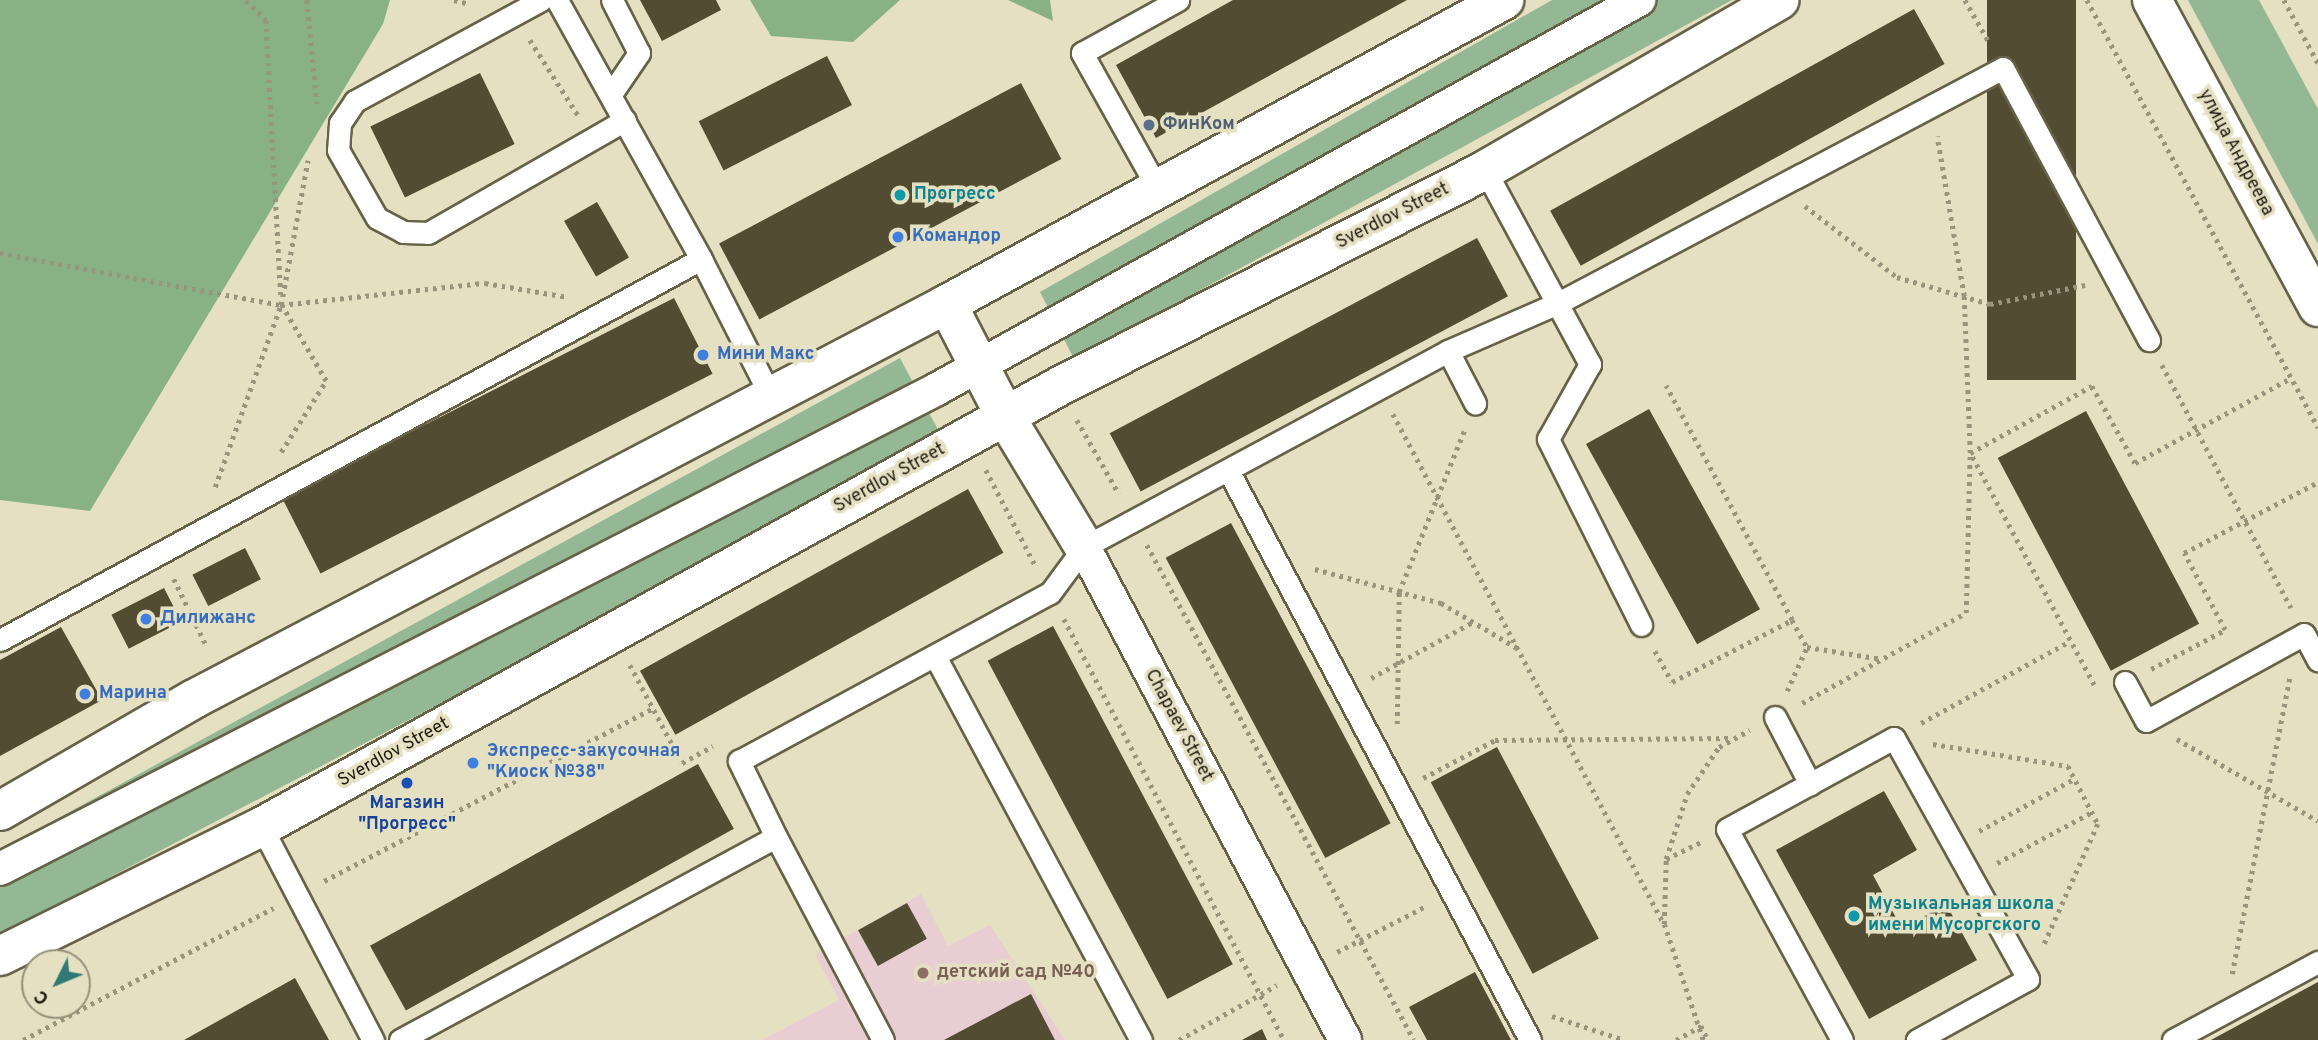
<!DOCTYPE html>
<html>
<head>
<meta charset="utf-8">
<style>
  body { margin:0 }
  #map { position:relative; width:2318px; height:1040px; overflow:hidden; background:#e5e0c2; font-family:Overpass,sans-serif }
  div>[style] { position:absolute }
  .education>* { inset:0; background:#e8ced2 }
  .green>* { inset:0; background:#95b894 }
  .forest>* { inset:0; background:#88b186 }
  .building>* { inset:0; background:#514c32; transform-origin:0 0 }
  .path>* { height:4.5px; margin-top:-2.25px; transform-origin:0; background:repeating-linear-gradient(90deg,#98947d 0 3.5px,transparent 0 8.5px) }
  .roads { filter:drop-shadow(2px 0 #666247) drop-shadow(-2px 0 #666247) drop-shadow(0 2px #666247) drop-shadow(0 -2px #666247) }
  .service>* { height:21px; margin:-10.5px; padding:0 10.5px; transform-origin:10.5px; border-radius:10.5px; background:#fff }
  .pedestrian>* { height:32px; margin:-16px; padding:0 16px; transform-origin:16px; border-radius:16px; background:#fff }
  .minor>* { height:38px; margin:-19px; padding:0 19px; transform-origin:19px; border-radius:19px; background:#fff }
  .tertiary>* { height:38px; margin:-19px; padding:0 19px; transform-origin:19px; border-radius:19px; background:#fff }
  .dots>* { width:19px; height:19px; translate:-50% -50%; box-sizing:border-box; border:4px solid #e5e0c2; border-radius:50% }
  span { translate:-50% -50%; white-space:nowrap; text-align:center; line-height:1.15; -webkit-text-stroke:7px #e5e0c2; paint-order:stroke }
  .service-label { font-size:18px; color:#4e5e75; font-weight:700 }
  .left { translate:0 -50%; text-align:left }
  .street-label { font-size:18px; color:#1e1c11 }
  .culture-label { font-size:18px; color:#0d838f; font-weight:700 }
  .shop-label { font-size:18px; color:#366cbe; font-weight:700 }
  .transit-label { font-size:18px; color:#164399; font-weight:700 }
  .education-label { font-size:18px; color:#785e54; font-weight:700 }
  .north { position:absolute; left:21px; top:949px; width:70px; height:70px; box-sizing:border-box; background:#e5e0c2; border:2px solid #95927b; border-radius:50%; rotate:227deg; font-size:19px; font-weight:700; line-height:28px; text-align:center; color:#1e1c11 }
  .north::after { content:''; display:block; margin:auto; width:24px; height:32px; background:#307975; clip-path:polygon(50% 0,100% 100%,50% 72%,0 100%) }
</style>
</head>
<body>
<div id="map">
  <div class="education">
    <div style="clip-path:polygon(921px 894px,948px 946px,990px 925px,1065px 1040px,762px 1040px,839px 1000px,815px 954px)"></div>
  </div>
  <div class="green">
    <div style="clip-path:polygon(1552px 0,1732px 0,1074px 359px,1040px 292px)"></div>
    <div style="clip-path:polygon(2188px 0,2259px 0,2318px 109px,2318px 244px)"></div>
    <div style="clip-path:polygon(900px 358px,943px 439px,0 935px,0 850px)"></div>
  </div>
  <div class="forest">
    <div style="clip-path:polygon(0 0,390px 0,383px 24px,90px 511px,0 500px)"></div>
    <div style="clip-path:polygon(750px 0,900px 0,853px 42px,771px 36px)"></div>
    <div style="clip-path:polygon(1008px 0,1050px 0,1053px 21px)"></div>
  </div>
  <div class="building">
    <div style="clip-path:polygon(640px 0,716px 0,721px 10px,662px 41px)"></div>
    <div style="clip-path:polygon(1233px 0,1407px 0,1156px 138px,1116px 65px)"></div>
    <div style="left:1987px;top:0;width:89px;height:380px"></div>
    <div style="left:1914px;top:9px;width:63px;height:416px;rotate:61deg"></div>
    <div style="left:827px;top:56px;width:55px;height:144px;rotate:63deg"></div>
    <div style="left:480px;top:73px;width:79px;height:122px;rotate:64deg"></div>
    <div style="left:1021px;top:83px;width:86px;height:342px;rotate:62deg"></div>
    <div style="left:597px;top:202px;width:64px;height:38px;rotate:60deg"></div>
    <div style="left:1477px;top:238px;width:66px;height:416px;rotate:62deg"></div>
    <div style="left:674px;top:298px;width:85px;height:440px;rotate:63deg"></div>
    <div style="left:1649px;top:409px;width:229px;height:72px;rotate:61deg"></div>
    <div style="left:2086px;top:411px;width:241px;height:100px;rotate:62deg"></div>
    <div style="left:968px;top:489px;width:73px;height:375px;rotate:61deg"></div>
    <div style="left:1231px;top:523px;width:340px;height:74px;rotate:62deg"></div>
    <div style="left:245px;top:548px;width:35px;height:59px;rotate:63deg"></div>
    <div style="left:164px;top:588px;width:38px;height:59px;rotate:63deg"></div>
    <div style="left:1053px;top:626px;width:383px;height:74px;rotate:62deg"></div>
    <div style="clip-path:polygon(61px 627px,102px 700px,0 756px,0 660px)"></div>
    <div style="left:1497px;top:747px;width:217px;height:75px;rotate:62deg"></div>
    <div style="left:698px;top:764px;width:74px;height:375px;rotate:61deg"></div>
    <div style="clip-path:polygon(1884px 791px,1917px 850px,1873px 875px,1902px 929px,1946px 904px,1977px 960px,1869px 1019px,1776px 850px)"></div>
    <div style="left:907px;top:903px;width:41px;height:56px;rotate:61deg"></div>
    <div style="clip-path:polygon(1475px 972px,1511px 1040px,1427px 1040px,1409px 1007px)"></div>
    <div style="clip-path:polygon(295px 978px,329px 1040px,184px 1040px)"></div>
    <div style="clip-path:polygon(2318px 982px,2318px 1040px,2211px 1040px)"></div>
    <div style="clip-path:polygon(1031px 994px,1055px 1040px,944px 1040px)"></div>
    <div style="clip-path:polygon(1262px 1029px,1267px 1040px,1242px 1040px)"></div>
  </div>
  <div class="path">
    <div style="left:246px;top:0;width:28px;rotate:45deg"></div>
    <div style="left:266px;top:20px;width:275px;rotate:86.9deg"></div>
    <div style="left:307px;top:0;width:104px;rotate:84.5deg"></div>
    <div style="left:454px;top:0;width:16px;rotate:14deg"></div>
    <div style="left:1965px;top:0;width:48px;rotate:60.3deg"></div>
    <div style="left:2087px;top:0;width:486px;rotate:61.6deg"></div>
    <div style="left:2284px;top:0;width:72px;rotate:61.6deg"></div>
    <div style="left:530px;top:40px;width:89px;rotate:57.4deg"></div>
    <div style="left:1805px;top:206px;width:116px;rotate:37.7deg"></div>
    <div style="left:1897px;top:277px;width:97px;rotate:16.2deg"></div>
    <div style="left:1990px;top:304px;width:97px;rotate:-11.3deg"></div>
    <div style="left:0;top:253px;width:286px;rotate:10.5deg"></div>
    <div style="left:281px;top:305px;width:205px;rotate:-6.2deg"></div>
    <div style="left:485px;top:283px;width:84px;rotate:9.6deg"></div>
    <div style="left:2162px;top:365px;width:275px;rotate:62deg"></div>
    <div style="left:1393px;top:414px;width:575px;rotate:62.01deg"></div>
    <div style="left:1077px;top:420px;width:85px;rotate:60.4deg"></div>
    <div style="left:281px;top:452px;width:84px;rotate:-57.6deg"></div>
    <div style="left:326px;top:381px;width:89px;rotate:-120.3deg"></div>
    <div style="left:986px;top:470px;width:107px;rotate:62.7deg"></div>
    <div style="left:215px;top:487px;width:194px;rotate:-70.1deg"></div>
    <div style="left:281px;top:305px;width:147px;rotate:-79.5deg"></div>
    <div style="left:1147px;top:545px;width:562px;rotate:61.66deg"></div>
    <div style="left:1315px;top:569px;width:131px;rotate:15.1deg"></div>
    <div style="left:1441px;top:603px;width:88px;rotate:30.6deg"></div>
    <div style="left:174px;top:579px;width:76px;rotate:64.1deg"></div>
    <div style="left:1064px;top:619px;width:475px;rotate:62.4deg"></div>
    <div style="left:1792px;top:620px;width:31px;rotate:61deg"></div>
    <div style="left:1807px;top:647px;width:76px;rotate:9.1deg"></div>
    <div style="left:1655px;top:651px;width:35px;rotate:61deg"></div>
    <div style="left:1672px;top:682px;width:135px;rotate:-27.3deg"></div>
    <div style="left:1792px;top:620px;width:266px;rotate:-118.3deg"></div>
    <div style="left:630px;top:665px;width:111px;rotate:62deg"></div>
    <div style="left:682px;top:763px;width:35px;rotate:-29deg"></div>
    <div style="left:2151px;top:669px;width:84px;rotate:-27.8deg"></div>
    <div style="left:2225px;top:630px;width:87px;rotate:-118deg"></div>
    <div style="left:2184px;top:553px;width:152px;rotate:-27.9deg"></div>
    <div style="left:1371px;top:678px;width:116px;rotate:-28.8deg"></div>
    <div style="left:2094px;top:685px;width:263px;rotate:-118.1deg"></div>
    <div style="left:1970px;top:453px;width:139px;rotate:-28.8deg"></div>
    <div style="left:2092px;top:386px;width:88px;rotate:60.8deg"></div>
    <div style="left:2135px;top:463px;width:178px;rotate:-28.6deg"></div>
    <div style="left:1787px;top:691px;width:48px;rotate:-65.6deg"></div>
    <div style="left:1802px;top:703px;width:187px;rotate:-28.8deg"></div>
    <div style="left:1966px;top:613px;width:160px;rotate:-88.6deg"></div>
    <div style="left:1970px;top:453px;width:157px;rotate:-92.2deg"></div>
    <div style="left:1964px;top:296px;width:162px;rotate:-99.6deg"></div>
    <div style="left:1921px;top:723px;width:170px;rotate:-28.8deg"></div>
    <div style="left:1397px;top:724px;width:132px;rotate:-89.1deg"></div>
    <div style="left:1399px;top:592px;width:174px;rotate:-68deg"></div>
    <div style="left:2177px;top:739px;width:163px;rotate:30.2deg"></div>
    <div style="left:1933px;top:744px;width:137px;rotate:9.3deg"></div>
    <div style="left:2068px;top:766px;width:65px;rotate:62.7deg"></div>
    <div style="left:2098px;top:824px;width:133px;rotate:114.1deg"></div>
    <div style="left:1423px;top:778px;width:81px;rotate:-27.8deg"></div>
    <div style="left:1495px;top:740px;width:238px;rotate:-0.5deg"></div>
    <div style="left:1979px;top:831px;width:108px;rotate:-28.7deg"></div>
    <div style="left:1666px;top:859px;width:39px;rotate:-26deg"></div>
    <div style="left:1997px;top:863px;width:108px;rotate:-28.2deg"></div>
    <div style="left:324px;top:881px;width:372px;rotate:-27.7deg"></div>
    <div style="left:1337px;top:952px;width:100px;rotate:-27.3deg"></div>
    <div style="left:2232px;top:974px;width:304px;rotate:-79deg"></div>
    <div style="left:1552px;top:1016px;width:76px;rotate:18.4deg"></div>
    <div style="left:23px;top:1040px;width:283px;rotate:-27.8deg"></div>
    <div style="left:1179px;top:1040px;width:112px;rotate:-29.3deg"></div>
    <div style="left:1676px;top:1040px;width:29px;rotate:-29deg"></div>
    <div style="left:1701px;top:1026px;width:16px;rotate:63deg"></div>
    <div style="left:1703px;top:1040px;width:122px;rotate:-108.6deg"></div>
    <div style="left:1664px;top:924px;width:65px;rotate:-88.2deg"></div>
    <div style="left:1666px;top:859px;width:68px;rotate:-72.1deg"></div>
    <div style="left:1687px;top:794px;width:57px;rotate:-55.8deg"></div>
    <div style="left:1719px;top:747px;width:35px;rotate:-29deg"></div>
  </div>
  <div class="roads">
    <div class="service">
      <div style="left:541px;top:0;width:212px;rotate:151.5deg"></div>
      <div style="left:355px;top:101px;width:27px;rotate:124deg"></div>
      <div style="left:340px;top:123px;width:27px;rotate:94deg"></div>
      <div style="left:338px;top:150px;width:78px;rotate:60.2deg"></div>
      <div style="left:377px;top:218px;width:30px;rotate:28deg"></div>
      <div style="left:403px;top:232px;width:25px;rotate:2deg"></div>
      <div style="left:428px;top:233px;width:227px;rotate:-29.8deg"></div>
      <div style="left:557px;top:0;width:296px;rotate:60.9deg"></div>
      <div style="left:611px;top:94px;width:50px;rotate:-55.7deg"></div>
      <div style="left:639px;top:53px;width:59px;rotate:-117deg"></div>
      <div style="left:1485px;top:170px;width:221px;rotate:61.6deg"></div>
      <div style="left:1590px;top:364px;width:86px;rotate:119.2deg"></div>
      <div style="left:1548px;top:439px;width:208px;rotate:63.4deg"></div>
      <div style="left:1158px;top:189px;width:156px;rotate:-119.2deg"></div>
      <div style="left:1082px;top:53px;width:110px;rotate:-28.9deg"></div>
      <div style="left:1448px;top:351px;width:59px;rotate:62.6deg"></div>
      <div style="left:1228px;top:470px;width:645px;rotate:62.08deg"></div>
      <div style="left:0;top:640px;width:798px;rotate:-28.52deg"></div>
      <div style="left:701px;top:259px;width:155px;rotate:63.1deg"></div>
      <div style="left:935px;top:656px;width:436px;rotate:61.8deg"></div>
      <div style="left:2125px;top:682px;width:44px;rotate:61.7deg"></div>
      <div style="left:2146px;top:721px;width:180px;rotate:-28.8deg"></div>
      <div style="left:2304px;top:634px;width:30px;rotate:62deg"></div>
      <div style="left:1775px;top:717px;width:76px;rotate:62.4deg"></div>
      <div style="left:261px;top:826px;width:242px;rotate:62.4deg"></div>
      <div style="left:776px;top:837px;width:229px;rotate:62.2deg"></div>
      <div style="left:400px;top:1040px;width:427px;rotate:-28.4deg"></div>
      <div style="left:776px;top:837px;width:85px;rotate:-116deg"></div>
      <div style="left:739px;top:761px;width:353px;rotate:-28.4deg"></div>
      <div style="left:1050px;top:593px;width:57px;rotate:-53.5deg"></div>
      <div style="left:1084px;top:547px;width:413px;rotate:-28.3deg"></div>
      <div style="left:1448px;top:351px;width:120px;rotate:-23.6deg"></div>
      <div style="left:1558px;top:303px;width:503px;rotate:-27.84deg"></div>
      <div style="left:2003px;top:68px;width:309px;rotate:61.8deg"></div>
      <div style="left:1842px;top:1040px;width:240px;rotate:-118.6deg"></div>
      <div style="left:1727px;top:829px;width:190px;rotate:-28.6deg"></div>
      <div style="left:1894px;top:738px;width:276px;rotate:60.9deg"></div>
      <div style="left:2028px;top:979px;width:127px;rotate:151.2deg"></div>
      <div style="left:2173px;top:1040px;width:165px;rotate:-28.3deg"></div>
    </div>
    <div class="pedestrian">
      <div style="left:1084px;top:547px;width:558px;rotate:62.1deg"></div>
      <div style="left:0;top:869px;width:1053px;rotate:-27.12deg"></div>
      <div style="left:937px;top:389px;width:803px;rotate:-28.99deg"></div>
    </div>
    <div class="minor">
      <div style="left:2152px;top:0;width:349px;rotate:61.6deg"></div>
      <div style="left:1005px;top:416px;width:153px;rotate:58.9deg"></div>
    </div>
    <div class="tertiary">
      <div style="left:947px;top:304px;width:126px;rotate:62.6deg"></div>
      <div style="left:0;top:811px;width:224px;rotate:-30deg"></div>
      <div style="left:194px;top:699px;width:850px;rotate:-27.68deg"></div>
      <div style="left:947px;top:304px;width:635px;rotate:-28.62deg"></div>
      <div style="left:0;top:956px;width:291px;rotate:-26.3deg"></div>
      <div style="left:261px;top:827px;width:910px;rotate:-28.9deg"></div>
      <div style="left:1058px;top:387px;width:479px;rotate:-26.9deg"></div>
      <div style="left:1485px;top:170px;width:340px;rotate:-30deg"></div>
    </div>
  </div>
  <div class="dots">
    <div style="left:1149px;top:125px;background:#5c6f8a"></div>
    <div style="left:900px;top:195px;background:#0f9aa8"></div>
    <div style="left:898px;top:237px;background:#3f7fe0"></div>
    <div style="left:703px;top:355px;background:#3f7fe0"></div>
    <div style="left:146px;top:619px;background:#3f7fe0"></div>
    <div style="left:85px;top:694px;background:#3f7fe0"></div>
    <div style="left:473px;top:763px;background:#3f7fe0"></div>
    <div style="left:407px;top:783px;background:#1a4fb4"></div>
    <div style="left:1854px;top:916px;background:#0f9aa8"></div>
    <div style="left:923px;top:973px;background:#8d6e63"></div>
  </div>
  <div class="service-label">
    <span class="left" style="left:1163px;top:125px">ФинКом</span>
  </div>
  <div class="street-label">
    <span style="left:2235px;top:153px;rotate:62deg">улица Андреева</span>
    <span style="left:1393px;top:217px;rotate:-27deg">Sverdlov Street</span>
    <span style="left:890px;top:479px;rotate:-29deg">Sverdlov Street</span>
    <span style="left:1178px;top:726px;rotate:62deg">Chapaev Street</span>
    <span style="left:394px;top:753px;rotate:-29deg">Sverdlov Street</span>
  </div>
  <div class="culture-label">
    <span class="left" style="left:914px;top:195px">Прогресс</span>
    <span class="left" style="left:1868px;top:916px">Музыкальная школа<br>имени Мусоргского</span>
  </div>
  <div class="shop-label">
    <span class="left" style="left:912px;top:237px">Командор</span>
    <span class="left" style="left:717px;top:355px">Мини Макс</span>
    <span class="left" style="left:160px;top:619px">Дилижанс</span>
    <span class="left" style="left:99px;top:694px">Марина</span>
    <span class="left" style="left:487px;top:763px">Экспресс-закусочная<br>"Киоск №38"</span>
  </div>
  <div class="transit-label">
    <span style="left:407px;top:815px">Магазин<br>"Прогресс"</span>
  </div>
  <div class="education-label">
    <span class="left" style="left:937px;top:973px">детский сад №40</span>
  </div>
  <div class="north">С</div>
</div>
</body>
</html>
